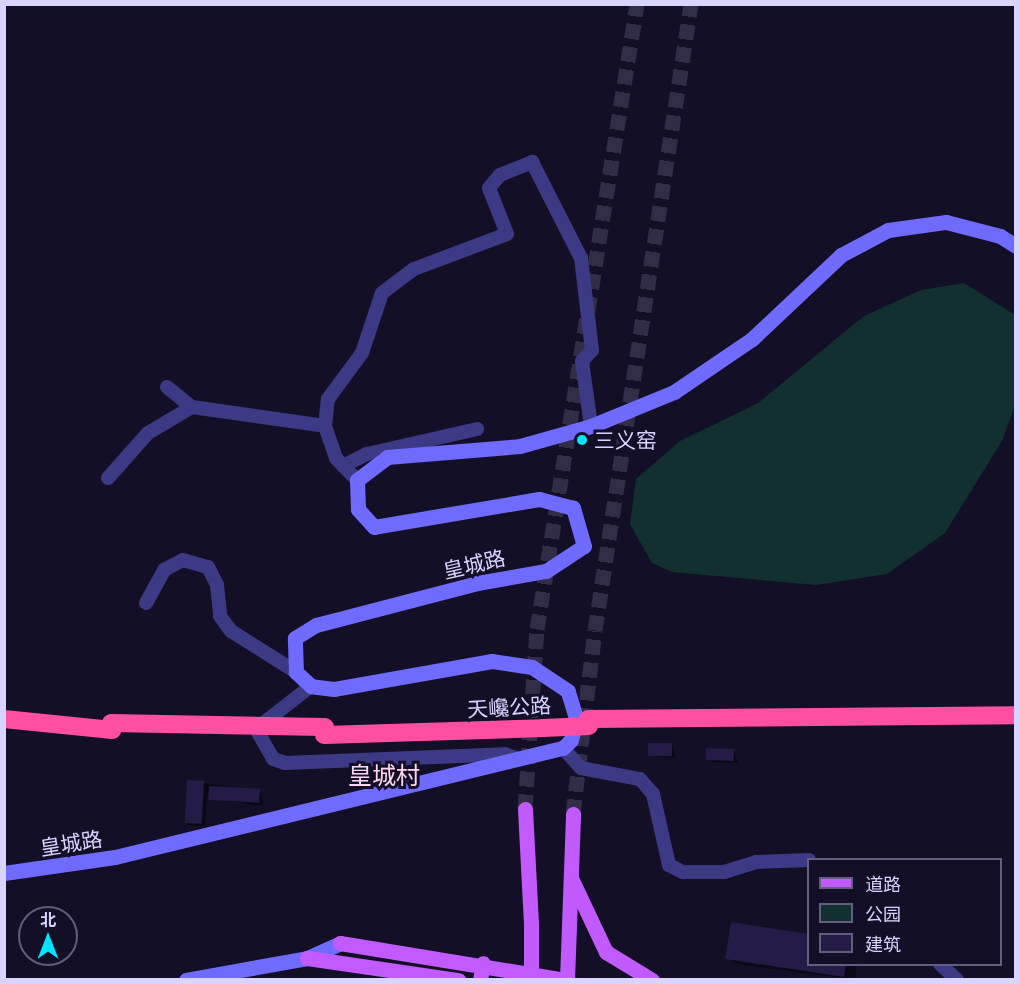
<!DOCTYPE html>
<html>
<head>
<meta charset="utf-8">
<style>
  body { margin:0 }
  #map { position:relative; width:1020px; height:984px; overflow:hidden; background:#130f26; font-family:"Noto Sans","Noto Sans SC",sans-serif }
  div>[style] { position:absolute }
  .green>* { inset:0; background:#12302f }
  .shadow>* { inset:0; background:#0007 }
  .building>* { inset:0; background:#241b47; transform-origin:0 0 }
  .primary-tunnel>* { height:15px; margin-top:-7.5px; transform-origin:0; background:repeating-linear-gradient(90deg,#312d47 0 15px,transparent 0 23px) }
  .street>* { height:14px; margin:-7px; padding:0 7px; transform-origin:7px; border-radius:7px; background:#3d3a85 }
  .secondary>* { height:15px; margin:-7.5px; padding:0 7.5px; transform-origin:7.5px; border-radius:7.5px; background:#6f6bff }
  .primary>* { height:15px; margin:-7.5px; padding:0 7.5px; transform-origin:7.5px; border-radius:7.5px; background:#c25bff }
  .highway>* { height:18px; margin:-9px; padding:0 9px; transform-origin:9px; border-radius:9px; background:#ff4fa3 }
  .primary-bridge>* { height:15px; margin:-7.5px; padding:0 7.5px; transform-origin:7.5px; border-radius:7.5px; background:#c25bff }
  .highway-bridge>* { height:18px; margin:-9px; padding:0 9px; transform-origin:9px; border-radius:9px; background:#ff4fa3 }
  .dots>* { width:16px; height:16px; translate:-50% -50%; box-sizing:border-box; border:3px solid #130f26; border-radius:50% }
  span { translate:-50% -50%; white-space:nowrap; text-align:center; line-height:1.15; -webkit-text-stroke:6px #130f26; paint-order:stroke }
  .poi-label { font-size:21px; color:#d9d4ff }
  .left { translate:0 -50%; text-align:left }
  .street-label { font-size:21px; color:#d9d4ff }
  .quarter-label { font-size:24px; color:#ffd6f0 }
  .frame { position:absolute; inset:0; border:6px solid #d9d4ff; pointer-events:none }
  .legend { position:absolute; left:807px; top:858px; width:195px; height:108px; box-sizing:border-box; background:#130f26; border:2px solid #625e7d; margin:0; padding:8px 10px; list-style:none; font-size:18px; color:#d9d4ff }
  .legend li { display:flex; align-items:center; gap:12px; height:30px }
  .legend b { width:30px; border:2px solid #625e7d }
  .north { position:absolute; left:18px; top:906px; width:60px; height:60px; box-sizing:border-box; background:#130f26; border:2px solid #625e7d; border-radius:50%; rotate:0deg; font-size:16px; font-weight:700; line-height:24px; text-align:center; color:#d9d4ff }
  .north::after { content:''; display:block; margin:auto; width:21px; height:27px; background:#00e5ff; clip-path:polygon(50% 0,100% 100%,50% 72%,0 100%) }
</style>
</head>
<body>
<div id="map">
  <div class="green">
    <div style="clip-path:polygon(964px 283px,1015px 315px,1015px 405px,1002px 441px,945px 533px,887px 574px,816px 585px,672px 572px,652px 563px,630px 524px,636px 479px,680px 441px,758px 403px,864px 316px,921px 290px)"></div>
  </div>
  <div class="shadow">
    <div style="clip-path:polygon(672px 744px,676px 758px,649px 756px)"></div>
    <div style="clip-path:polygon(708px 750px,734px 751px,738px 763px,712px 762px)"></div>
    <div style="clip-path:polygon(204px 783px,260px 791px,264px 806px,207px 798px,205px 826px,190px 825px,185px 822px)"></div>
    <div style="clip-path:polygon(732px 923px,808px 935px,808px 964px,857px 964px,855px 980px,737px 964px,727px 958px)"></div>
  </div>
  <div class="building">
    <div style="left:648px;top:743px;width:24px;height:13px"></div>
    <div style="left:706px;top:748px;width:28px;height:12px;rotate:2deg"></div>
    <div style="left:187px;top:780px;width:17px;height:43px;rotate:3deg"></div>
    <div style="left:209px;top:786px;width:51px;height:14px;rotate:3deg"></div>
    <div style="clip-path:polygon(731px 922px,808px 934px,808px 964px,846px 964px,844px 977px,725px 959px)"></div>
  </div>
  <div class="primary-tunnel">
    <div style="left:525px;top:809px;width:180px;rotate:-86.2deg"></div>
    <div style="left:537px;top:629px;width:633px;rotate:-80.91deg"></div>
    <div style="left:573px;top:814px;width:185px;rotate:-83.2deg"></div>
    <div style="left:595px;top:630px;width:633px;rotate:-81.28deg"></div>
  </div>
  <div class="street">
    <div style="left:167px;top:387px;width:32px;rotate:39deg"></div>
    <div style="left:192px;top:407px;width:134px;rotate:8.1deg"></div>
    <div style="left:343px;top:466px;width:27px;rotate:-27deg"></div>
    <div style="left:367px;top:454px;width:113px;rotate:-12.8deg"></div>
    <div style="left:108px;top:478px;width:60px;rotate:-48.4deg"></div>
    <div style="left:148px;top:433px;width:51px;rotate:-30.6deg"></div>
    <div style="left:357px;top:480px;width:30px;rotate:-134deg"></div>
    <div style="left:336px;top:458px;width:34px;rotate:-109deg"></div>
    <div style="left:325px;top:426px;width:27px;rotate:-84deg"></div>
    <div style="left:328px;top:399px;width:57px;rotate:-53.5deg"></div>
    <div style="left:362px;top:353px;width:63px;rotate:-71.6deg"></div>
    <div style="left:382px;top:293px;width:40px;rotate:-37deg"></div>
    <div style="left:414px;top:269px;width:99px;rotate:-20.6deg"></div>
    <div style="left:507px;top:234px;width:49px;rotate:-111.4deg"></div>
    <div style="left:489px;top:188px;width:17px;rotate:-50deg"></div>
    <div style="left:500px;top:175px;width:35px;rotate:-22deg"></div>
    <div style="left:532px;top:162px;width:108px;rotate:63deg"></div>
    <div style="left:581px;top:258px;width:93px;rotate:83.2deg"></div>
    <div style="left:592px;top:350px;width:15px;rotate:132deg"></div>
    <div style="left:582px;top:361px;width:66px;rotate:82.1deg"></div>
    <div style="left:146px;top:603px;width:38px;rotate:-61deg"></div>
    <div style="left:164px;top:570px;width:21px;rotate:-28deg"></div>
    <div style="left:183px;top:560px;width:26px;rotate:16deg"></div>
    <div style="left:208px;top:567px;width:20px;rotate:63deg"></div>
    <div style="left:217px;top:585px;width:31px;rotate:84deg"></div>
    <div style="left:220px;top:616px;width:19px;rotate:54deg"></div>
    <div style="left:231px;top:631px;width:77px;rotate:32.2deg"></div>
    <div style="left:311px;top:686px;width:70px;rotate:142deg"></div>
    <div style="left:256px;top:729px;width:34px;rotate:60deg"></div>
    <div style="left:273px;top:759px;width:13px;rotate:18deg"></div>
    <div style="left:285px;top:763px;width:220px;rotate:-2.3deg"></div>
    <div style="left:505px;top:754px;width:15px;rotate:20deg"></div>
    <div style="left:563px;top:748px;width:27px;rotate:48deg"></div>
    <div style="left:581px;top:768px;width:60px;rotate:10.6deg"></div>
    <div style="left:640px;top:779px;width:20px;rotate:49deg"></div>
    <div style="left:653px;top:794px;width:73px;rotate:77.3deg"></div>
    <div style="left:669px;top:865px;width:16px;rotate:27deg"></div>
    <div style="left:683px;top:872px;width:41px"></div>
    <div style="left:724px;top:872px;width:34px;rotate:-17deg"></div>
    <div style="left:756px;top:862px;width:53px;rotate:-2.2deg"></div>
    <div style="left:940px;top:964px;width:23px;rotate:43deg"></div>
  </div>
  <div class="secondary">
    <div style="left:4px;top:873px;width:112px;rotate:-8.2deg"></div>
    <div style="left:115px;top:857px;width:461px;rotate:-13.7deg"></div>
    <div style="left:563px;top:748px;width:11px;rotate:-45deg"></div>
    <div style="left:571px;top:740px;width:23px;rotate:-77deg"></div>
    <div style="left:576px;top:718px;width:28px;rotate:-107deg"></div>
    <div style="left:568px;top:691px;width:43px;rotate:-146.3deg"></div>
    <div style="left:532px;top:667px;width:40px;rotate:-171.5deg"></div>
    <div style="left:492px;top:661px;width:160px;rotate:170deg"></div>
    <div style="left:334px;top:689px;width:23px;rotate:-173deg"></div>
    <div style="left:311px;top:686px;width:21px;rotate:-137deg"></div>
    <div style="left:296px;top:672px;width:34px;rotate:-92deg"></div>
    <div style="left:295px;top:638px;width:25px;rotate:-32deg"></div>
    <div style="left:316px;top:625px;width:166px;rotate:-14.6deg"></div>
    <div style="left:477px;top:583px;width:70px;rotate:-9.9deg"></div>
    <div style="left:546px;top:571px;width:45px;rotate:-33.3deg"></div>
    <div style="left:584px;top:546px;width:40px;rotate:-106deg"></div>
    <div style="left:573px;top:508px;width:35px;rotate:-165deg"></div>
    <div style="left:539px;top:499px;width:167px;rotate:170.4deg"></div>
    <div style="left:374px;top:527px;width:24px;rotate:-132deg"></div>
    <div style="left:358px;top:509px;width:29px;rotate:-92deg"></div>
    <div style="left:357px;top:480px;width:38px;rotate:-37deg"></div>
    <div style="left:387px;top:457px;width:133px;rotate:-4.7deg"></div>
    <div style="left:520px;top:446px;width:74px;rotate:-15.7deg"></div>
    <div style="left:591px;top:426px;width:90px;rotate:-22.3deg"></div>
    <div style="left:674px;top:392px;width:94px;rotate:-34.2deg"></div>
    <div style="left:752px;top:339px;width:122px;rotate:-43.3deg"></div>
    <div style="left:841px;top:255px;width:53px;rotate:-28deg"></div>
    <div style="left:888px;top:230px;width:59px;rotate:-7.9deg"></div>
    <div style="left:946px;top:222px;width:56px;rotate:14.5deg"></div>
    <div style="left:1000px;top:236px;width:19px;rotate:32deg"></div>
    <div style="left:186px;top:980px;width:123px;rotate:-10.3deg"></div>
    <div style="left:307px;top:958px;width:36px;rotate:-24deg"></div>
  </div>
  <div class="primary">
    <div style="left:525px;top:809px;width:116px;rotate:87deg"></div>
    <div style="left:571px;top:878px;width:82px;rotate:64.7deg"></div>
    <div style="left:606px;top:952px;width:54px;rotate:31.3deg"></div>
    <div style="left:340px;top:943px;width:228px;rotate:9.3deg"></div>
    <div style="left:307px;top:958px;width:153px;rotate:8.3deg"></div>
    <div style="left:480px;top:980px;width:17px;rotate:-80deg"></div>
    <div style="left:567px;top:980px;width:166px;rotate:-87.9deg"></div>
  </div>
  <div class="highway">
    <div style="left:4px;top:719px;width:109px;rotate:5.8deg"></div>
    <div style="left:588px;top:719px;width:428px;rotate:-0.5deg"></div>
    <div style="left:324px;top:735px;width:219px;rotate:-1.8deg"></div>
  </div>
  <div class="primary-bridge">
    <div style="left:531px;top:925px;width:55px;rotate:90deg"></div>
  </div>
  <div class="highway-bridge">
    <div style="left:111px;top:723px;width:214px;rotate:1.1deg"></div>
    <div style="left:543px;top:728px;width:46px;rotate:-2.5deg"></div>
  </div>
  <div class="dots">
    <div style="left:582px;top:440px;background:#00e5ff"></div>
  </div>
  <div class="poi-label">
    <span class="left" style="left:594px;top:440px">三义窑</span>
  </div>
  <div class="street-label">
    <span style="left:474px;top:564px;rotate:-13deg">皇城路</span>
    <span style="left:509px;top:707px;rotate:-3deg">天巉公路</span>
    <span style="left:71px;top:843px;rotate:-9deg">皇城路</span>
  </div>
  <div class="quarter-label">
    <span style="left:384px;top:775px">皇城村</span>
  </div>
  <div class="frame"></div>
  <ul class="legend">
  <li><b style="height:8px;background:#c25bff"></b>道路</li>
  <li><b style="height:16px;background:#12302f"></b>公园</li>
  <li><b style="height:16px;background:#241b47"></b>建筑</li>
  </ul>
  <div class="north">北</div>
</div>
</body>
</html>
